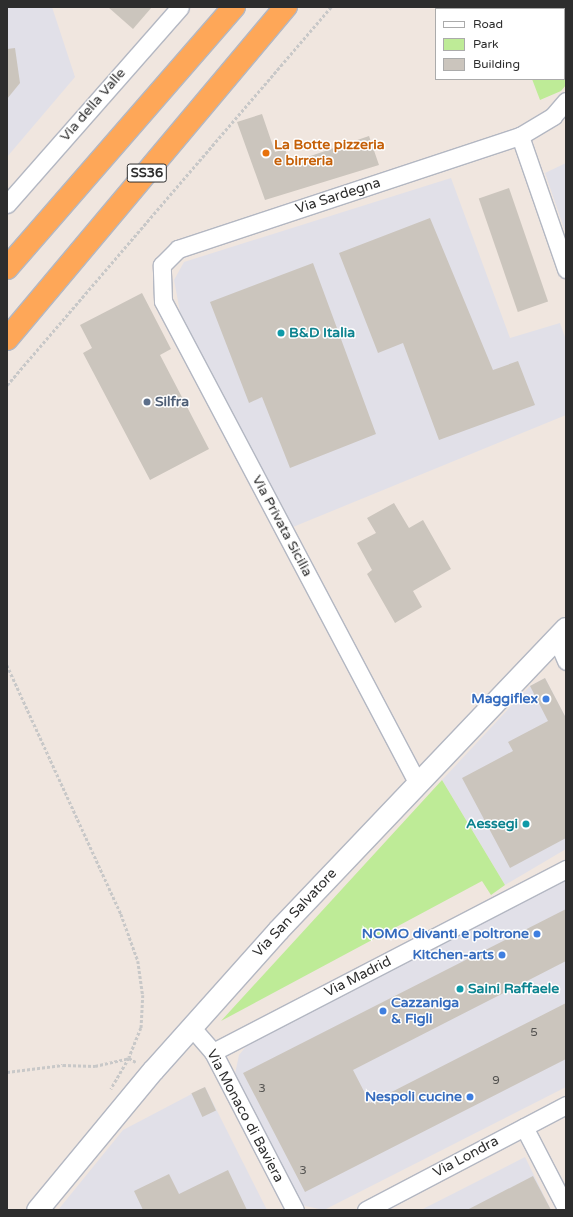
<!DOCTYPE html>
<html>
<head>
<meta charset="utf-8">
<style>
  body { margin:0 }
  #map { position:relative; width:573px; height:1217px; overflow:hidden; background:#f0e6df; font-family:"Varela Round",sans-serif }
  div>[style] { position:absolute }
  .industrial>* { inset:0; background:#e1e0e8 }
  .green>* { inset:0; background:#beeb97 }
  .building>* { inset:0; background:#cbc5bd; transform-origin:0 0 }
  .path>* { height:2.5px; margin-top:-1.25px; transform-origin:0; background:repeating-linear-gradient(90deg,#c8c8c8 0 3px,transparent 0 5px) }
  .roads { filter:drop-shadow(1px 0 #b3b7c2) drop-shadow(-1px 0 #b3b7c2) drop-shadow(0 1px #b3b7c2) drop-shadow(0 -1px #b3b7c2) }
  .minor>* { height:17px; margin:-8.5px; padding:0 8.5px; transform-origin:8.5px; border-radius:8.5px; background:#fff }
  .tertiary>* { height:21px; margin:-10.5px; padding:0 10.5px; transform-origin:10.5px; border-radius:10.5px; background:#fff }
  .trunk>* { height:22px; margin:-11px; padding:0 11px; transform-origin:11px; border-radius:11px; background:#fea758 }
  .dots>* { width:11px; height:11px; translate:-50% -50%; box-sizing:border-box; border:2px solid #fff; border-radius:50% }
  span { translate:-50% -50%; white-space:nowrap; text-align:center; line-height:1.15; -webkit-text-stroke:3px #fff; paint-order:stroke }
  .number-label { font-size:12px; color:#545351 }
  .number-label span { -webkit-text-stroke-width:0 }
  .shield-label span { padding:1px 3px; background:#fff; border:1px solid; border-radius:3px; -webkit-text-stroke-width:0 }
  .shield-label { font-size:13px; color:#2d2d2d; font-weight:700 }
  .street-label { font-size:14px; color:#2d2d2d }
  .food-label { font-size:14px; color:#c56008; font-weight:700 }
  .left { translate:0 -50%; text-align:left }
  .culture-label { font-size:14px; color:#0d838f; font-weight:700 }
  .right { translate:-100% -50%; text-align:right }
  .service-label { font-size:14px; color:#4e5e75; font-weight:700 }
  .shop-label { font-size:14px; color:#366cbe; font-weight:700 }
  .frame { position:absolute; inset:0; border:8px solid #2d2d2d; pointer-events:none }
  .legend { position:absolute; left:435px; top:8px; width:130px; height:72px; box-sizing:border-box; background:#fff; border:1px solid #ababab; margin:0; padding:5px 7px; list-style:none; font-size:12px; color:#2d2d2d }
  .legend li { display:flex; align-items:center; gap:8px; height:20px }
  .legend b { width:20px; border:1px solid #ababab }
</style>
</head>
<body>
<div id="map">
  <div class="industrial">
    <div style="clip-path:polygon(7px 7px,52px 7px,75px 77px,7px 157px)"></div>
    <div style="clip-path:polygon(566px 163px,566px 234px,545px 173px)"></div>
    <div style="clip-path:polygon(451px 178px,510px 338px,560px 323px,566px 340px,566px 415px,293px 527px,181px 317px,174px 280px,184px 262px)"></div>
    <div style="clip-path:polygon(545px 678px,566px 718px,566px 849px,505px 885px,442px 780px,530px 686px)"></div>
    <div style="clip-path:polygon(566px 880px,566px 1087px,324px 1210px,305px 1206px,296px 1200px,235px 1074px,239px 1055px,249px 1043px)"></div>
    <div style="clip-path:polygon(205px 1087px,267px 1210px,58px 1210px,123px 1130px)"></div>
    <div style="clip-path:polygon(525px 1157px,551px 1210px,421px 1210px)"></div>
  </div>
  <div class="green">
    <div style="clip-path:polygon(504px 7px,566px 7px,566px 85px,561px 91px,540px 100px,532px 79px,564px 79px,564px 9px)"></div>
    <div style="clip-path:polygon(442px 780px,505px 885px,491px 895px,482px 881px,221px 1021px)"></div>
  </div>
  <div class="building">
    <div style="clip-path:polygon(108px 7px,152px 7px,133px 29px)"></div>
    <div style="clip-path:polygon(15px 48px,20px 83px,7px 99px,7px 49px)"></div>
    <div style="clip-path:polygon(262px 114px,275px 152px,285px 149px,290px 163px,369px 136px,379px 165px,265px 200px,237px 122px)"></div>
    <div style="left:509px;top:188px;width:120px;height:32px;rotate:71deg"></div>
    <div style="clip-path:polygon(430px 218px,493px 370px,518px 361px,535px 405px,439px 440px,403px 343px,378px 353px,339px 253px)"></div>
    <div style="clip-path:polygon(313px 263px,376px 434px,290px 468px,262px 397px,249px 403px,210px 302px)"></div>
    <div style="clip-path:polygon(142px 293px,171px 349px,160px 355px,209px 449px,150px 480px,83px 353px,92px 348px,80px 325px)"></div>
    <div style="clip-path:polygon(394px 503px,409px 528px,423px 520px,451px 569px,413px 591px,422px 607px,395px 623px,367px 574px,372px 570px,357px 543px,376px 533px,367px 518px)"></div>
    <div style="clip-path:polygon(545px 678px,566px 718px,566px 838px,510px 868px,462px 778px,513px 751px,508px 742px,548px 721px,530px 686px)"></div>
    <div style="clip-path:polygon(566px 909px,566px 961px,353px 1070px,370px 1103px,566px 1003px,566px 1059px,305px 1192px,243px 1073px)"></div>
    <div style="left:205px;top:1087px;width:26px;height:15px;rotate:65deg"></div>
    <div style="clip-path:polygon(228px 1170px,247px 1210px,143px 1210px,134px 1191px,169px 1174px,179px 1194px)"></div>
    <div style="clip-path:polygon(533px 1176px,551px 1210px,467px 1210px)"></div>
  </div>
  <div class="path">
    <div style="left:7px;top:385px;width:498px;rotate:-49.4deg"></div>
    <div style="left:7px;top:665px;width:274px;rotate:65.4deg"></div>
    <div style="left:121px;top:914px;width:50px;rotate:70.1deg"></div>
    <div style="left:138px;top:961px;width:34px;rotate:82deg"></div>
    <div style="left:143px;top:995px;width:33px;rotate:93deg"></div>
    <div style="left:141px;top:1028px;width:32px;rotate:112deg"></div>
    <div style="left:129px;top:1058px;width:36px;rotate:120deg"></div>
    <div style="left:7px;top:1072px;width:56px;rotate:-7.1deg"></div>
    <div style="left:63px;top:1065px;width:32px;rotate:2deg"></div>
    <div style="left:95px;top:1066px;width:35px;rotate:-13deg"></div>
    <div style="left:129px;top:1058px;width:8px;rotate:30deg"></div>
  </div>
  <div class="roads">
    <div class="minor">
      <div style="left:520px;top:136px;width:141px;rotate:70.9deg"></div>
      <div style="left:7px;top:204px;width:262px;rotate:-48.7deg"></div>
      <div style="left:556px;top:637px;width:26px;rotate:67deg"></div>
      <div style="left:417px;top:782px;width:544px;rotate:-117.84deg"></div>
      <div style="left:163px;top:301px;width:36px;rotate:-92deg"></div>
      <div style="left:162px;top:265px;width:23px;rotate:-45deg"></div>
      <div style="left:178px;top:249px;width:360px;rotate:-18.3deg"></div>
      <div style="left:520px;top:136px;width:39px;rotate:-31deg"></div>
      <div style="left:553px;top:116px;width:20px;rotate:-49deg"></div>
      <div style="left:193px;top:1029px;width:30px;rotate:49deg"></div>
      <div style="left:213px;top:1052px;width:178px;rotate:62.6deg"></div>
      <div style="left:213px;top:1052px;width:398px;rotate:-27.4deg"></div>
      <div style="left:524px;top:1127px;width:91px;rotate:62.6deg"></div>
      <div style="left:366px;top:1210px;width:226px;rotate:-27.7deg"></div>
    </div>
    <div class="tertiary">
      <div style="left:37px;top:1210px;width:182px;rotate:-50.4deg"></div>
      <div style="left:153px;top:1070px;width:188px;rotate:-48.2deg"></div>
      <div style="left:278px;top:930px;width:417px;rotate:-46.4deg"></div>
    </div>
    <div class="trunk">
      <div style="left:7px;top:268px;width:346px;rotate:-49deg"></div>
      <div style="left:7px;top:339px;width:434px;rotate:-50deg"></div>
    </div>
  </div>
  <div class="dots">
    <div style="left:266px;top:153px;background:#e8710a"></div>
    <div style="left:281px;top:333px;background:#0f9aa8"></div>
    <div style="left:147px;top:402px;background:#5c6f8a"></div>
    <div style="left:546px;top:699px;background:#3f7fe0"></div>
    <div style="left:526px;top:824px;background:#0f9aa8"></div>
    <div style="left:537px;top:934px;background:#3f7fe0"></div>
    <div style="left:502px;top:955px;background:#3f7fe0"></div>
    <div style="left:460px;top:989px;background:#0f9aa8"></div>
    <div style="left:383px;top:1011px;background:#3f7fe0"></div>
    <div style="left:470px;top:1097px;background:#3f7fe0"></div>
  </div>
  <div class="number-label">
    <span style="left:534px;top:1033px">5</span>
    <span style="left:496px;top:1081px">9</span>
    <span style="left:262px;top:1089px">3</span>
    <span style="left:303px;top:1171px">3</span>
  </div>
  <div class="shield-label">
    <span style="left:147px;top:173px">SS36</span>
  </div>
  <div class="street-label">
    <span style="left:93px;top:105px;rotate:-49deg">Via della Valle</span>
    <span style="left:338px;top:196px;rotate:-18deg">Via Sardegna</span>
    <span style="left:282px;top:526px;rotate:62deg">Via Privata Sicilia</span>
    <span style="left:295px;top:913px;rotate:-47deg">Via San Salvatore</span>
    <span style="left:358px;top:977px;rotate:-27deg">Via Madrid</span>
    <span style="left:245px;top:1116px;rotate:62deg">Via Monaco di Baviera</span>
    <span style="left:466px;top:1157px;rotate:-28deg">Via Londra</span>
  </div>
  <div class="food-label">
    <span class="left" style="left:274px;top:153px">La Botte pizzeria<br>e birreria</span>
  </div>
  <div class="culture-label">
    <span class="left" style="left:289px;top:333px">B&amp;D Italia</span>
    <span class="right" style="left:518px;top:824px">Aessegi</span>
    <span class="left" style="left:468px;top:989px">Saini Raffaele</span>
  </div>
  <div class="service-label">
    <span class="left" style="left:155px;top:402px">Silfra</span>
  </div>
  <div class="shop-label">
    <span class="right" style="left:538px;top:699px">Maggiflex</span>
    <span class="right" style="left:529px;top:934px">NOMO divanti e poltrone</span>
    <span class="right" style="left:494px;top:955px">Kitchen-arts</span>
    <span class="left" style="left:391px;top:1011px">Cazzaniga<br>&amp; Figli</span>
    <span class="right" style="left:462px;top:1097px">Nespoli cucine</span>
  </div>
  <div class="frame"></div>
  <ul class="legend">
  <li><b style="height:5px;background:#fff"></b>Road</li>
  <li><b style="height:11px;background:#beeb97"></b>Park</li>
  <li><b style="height:11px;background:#cbc5bd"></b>Building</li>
  </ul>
</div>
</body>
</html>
